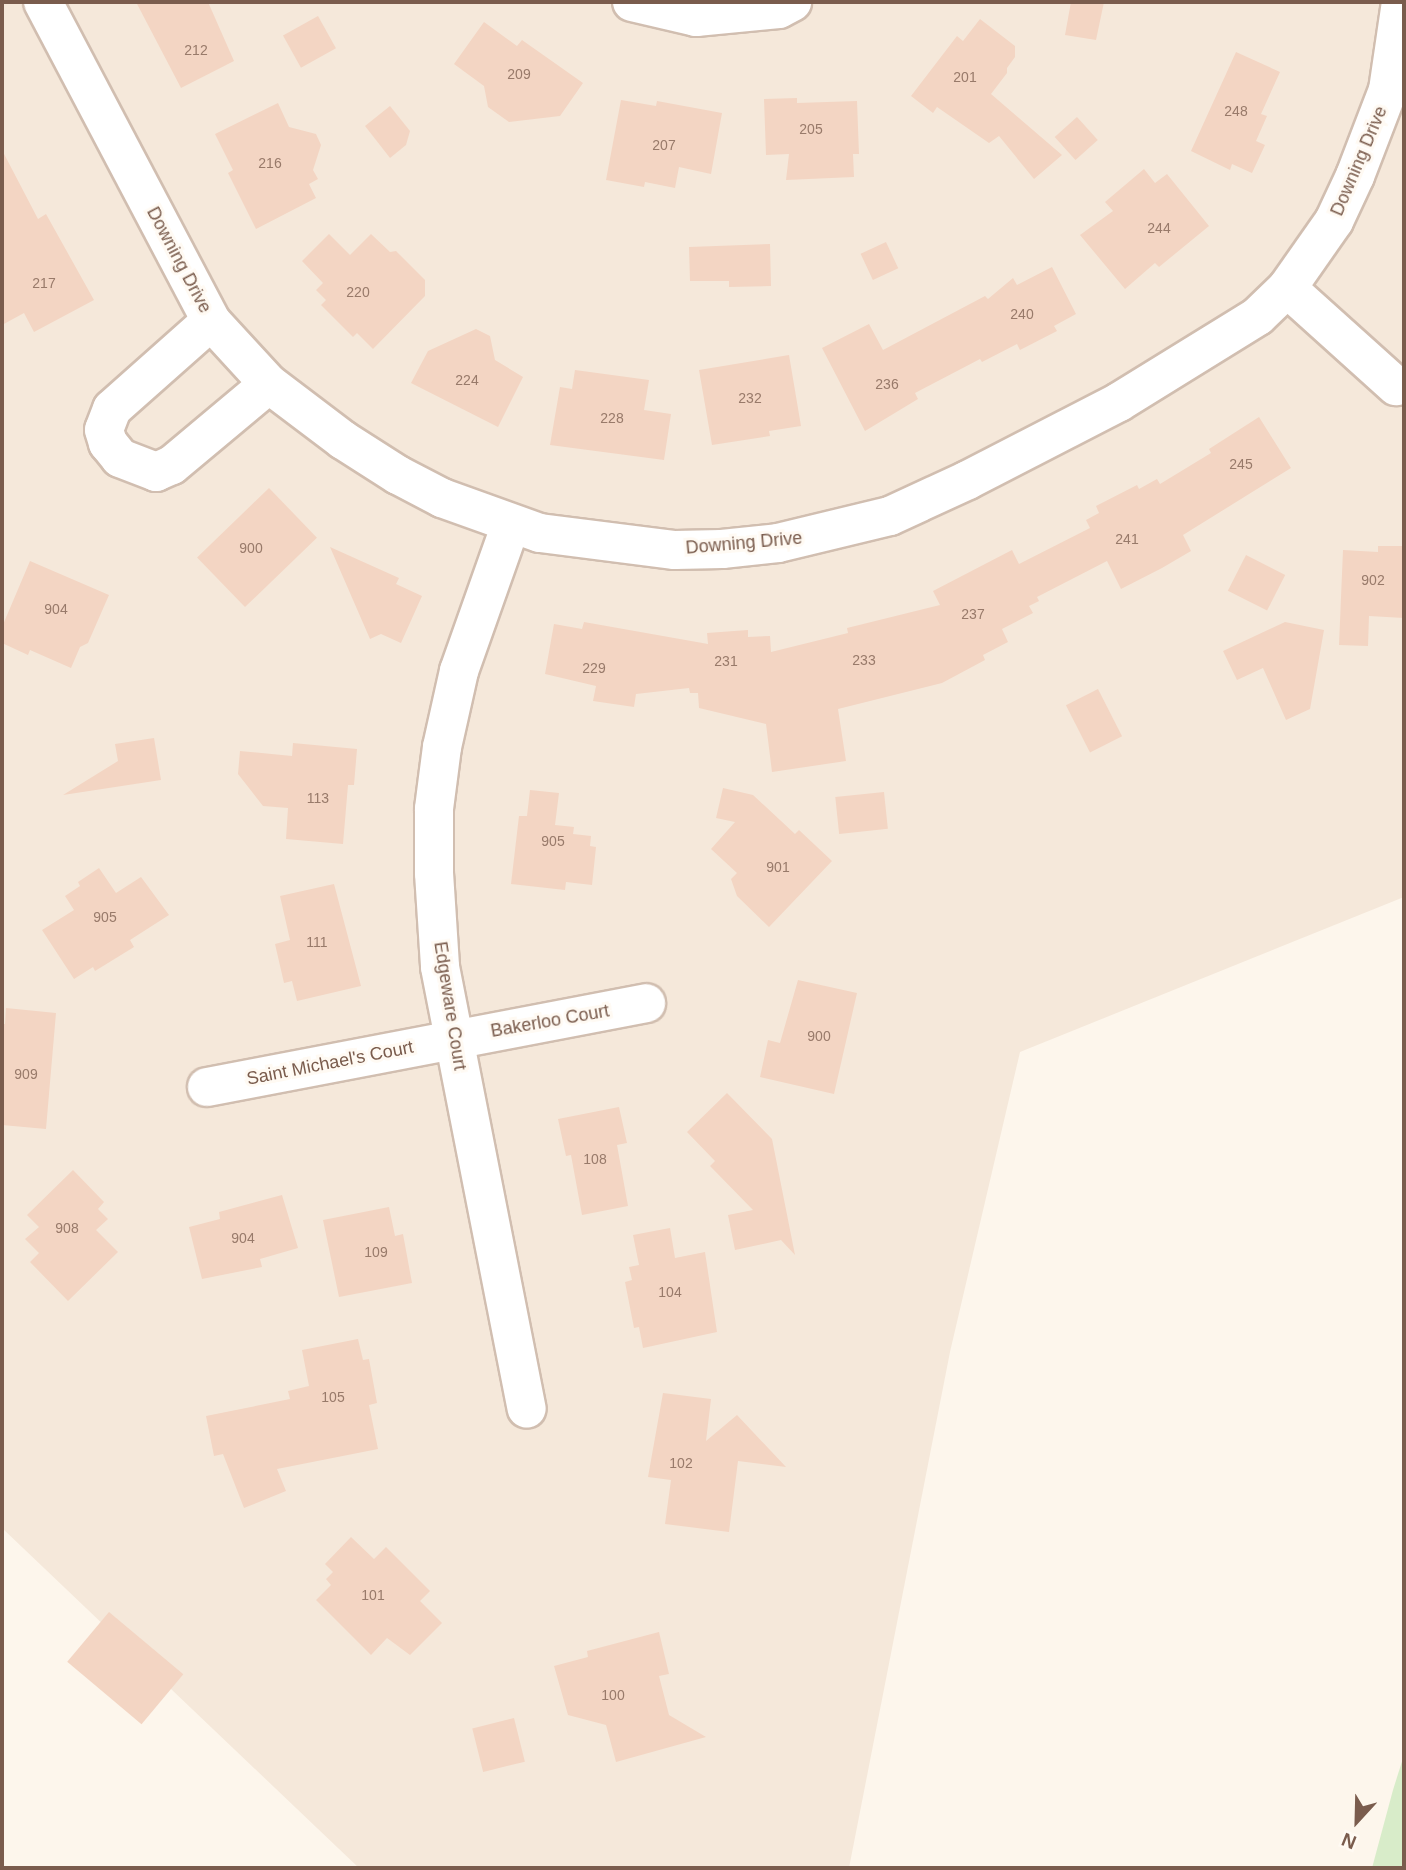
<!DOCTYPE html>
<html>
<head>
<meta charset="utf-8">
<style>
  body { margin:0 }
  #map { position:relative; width:1406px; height:1870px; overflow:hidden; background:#fdf6ec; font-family:Arial,sans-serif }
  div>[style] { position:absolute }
  .residential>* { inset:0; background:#f5e8da }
  .green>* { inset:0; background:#d8ecc9 }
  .building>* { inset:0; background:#f3d5c3; transform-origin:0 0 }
  .roads { filter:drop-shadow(2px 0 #d1beb0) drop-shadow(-2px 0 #d1beb0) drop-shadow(0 2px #d1beb0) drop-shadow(0 -2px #d1beb0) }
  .minor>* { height:38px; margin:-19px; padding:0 19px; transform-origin:19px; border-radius:19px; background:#fff }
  span { translate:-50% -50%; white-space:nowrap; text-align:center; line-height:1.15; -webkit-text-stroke:6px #fffaf3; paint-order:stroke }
  .number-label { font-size:14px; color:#987a6a }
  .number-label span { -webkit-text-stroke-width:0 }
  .street-label { font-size:18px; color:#7a5c4d }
  .frame { position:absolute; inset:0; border:4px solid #7a5c4d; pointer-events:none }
  .north { position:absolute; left:1322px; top:1786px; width:70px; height:70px; -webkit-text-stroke:5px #fffaf3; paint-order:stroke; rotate:202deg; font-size:19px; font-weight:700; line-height:28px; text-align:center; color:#7a5c4d }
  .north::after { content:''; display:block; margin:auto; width:24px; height:32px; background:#7a5c4d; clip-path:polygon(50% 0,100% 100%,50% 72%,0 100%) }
</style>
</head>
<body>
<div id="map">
  <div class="residential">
    <div style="clip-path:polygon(2px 2px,1404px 2px,1404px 897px,1020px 1052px,950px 1352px,849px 1868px,359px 1868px,2px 1528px)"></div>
  </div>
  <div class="green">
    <div style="clip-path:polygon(1404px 1755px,1404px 1868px,1372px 1868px,1393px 1790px)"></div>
  </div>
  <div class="building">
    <div style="clip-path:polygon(136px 2px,208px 2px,234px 61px,181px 88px)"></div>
    <div style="clip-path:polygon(1071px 2px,1104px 2px,1096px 40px,1065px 35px)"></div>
    <div style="left:318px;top:16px;width:37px;height:40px;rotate:61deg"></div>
    <div style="clip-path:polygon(980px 19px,1015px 46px,1015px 57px,1007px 68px,1007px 73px,991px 94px,1062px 155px,1034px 179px,999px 136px,989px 143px,937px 107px,933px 113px,911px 96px,957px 36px,963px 41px)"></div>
    <div style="clip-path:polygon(484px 22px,517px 46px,522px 40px,583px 83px,560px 116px,509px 122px,488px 107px,484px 86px,454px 64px)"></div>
    <div style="clip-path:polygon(1236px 52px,1280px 72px,1261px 114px,1267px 116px,1256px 141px,1265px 145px,1252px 173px,1232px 164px,1230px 170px,1191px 151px)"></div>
    <div style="clip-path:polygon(797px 98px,797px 103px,857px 101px,859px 154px,853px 154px,854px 177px,786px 180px,789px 154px,766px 155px,764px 99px)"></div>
    <div style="clip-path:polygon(621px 100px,656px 106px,657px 101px,722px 113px,711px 174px,679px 167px,675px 188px,645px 182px,644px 187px,606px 180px)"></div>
    <div style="clip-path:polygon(278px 103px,289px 127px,316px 134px,321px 145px,313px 170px,318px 179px,309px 184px,316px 198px,256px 229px,228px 173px,233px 170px,215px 134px)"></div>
    <div style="clip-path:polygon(390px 106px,410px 131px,406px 145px,390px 158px,365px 126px)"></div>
    <div style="left:1077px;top:117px;width:31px;height:30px;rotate:48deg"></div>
    <div style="clip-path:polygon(2px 150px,38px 219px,46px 214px,94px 300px,34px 332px,24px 313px,2px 325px)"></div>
    <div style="clip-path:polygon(1144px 169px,1155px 183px,1167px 174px,1209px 226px,1159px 267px,1155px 263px,1125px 289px,1080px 235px,1113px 211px,1105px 202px)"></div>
    <div style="clip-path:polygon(329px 234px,350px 255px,371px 234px,390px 252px,396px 251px,425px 280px,425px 296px,373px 349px,357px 333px,353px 337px,321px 305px,326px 300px,316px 290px,323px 283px,302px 261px)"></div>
    <div style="left:886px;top:242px;width:29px;height:28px;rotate:65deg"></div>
    <div style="clip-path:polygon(770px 244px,771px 286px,729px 287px,729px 281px,690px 281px,689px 247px)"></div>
    <div style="clip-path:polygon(1052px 267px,1076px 314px,1054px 326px,1057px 331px,1020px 350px,1017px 344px,982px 362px,980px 359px,915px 393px,918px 399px,865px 431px,822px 348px,869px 324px,883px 350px,985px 296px,988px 299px,1013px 278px,1017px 285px)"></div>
    <div style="clip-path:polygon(476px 329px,490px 336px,495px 360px,523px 377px,498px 427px,411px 383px,428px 351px)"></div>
    <div style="clip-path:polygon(789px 355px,801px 426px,769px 431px,770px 436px,712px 445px,699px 370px)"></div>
    <div style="clip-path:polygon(575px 370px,649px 380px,644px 410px,671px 414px,664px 460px,550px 445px,560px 387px,572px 389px)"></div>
    <div style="clip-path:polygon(1259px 417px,1291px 468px,1183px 535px,1191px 551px,1162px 568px,1121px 589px,1107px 561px,1037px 597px,1039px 601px,1029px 606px,1033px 613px,1002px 629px,1008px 642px,983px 655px,985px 660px,942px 683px,838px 709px,846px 761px,772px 772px,766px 724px,699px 708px,698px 693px,690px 693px,689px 688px,636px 694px,634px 707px,593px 701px,596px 686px,545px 674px,554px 624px,582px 629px,584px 622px,708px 644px,707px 633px,748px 630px,748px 637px,770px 636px,771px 652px,848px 633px,847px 628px,940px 605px,933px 591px,1012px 550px,1019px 564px,1090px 528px,1086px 520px,1099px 513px,1096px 506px,1137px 485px,1139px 489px,1157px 479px,1160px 484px,1211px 453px,1209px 449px)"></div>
    <div style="left:269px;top:488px;width:69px;height:100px;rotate:46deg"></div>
    <div style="clip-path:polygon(1378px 546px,1404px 546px,1404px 618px,1369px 616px,1368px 646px,1339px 645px,1343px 550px,1378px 552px)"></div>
    <div style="clip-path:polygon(330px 547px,399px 578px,396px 584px,422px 596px,401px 643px,381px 634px,370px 639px)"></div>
    <div style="left:1246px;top:555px;width:44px;height:40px;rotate:27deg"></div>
    <div style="clip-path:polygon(30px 561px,109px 595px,88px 643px,80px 647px,71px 668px,30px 650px,28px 655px,2px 643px,2px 627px)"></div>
    <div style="clip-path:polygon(1285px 622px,1324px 630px,1310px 709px,1286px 720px,1263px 668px,1237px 680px,1223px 651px)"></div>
    <div style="left:1098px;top:689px;width:53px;height:36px;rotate:63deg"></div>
    <div style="clip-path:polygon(154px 738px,161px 780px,63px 795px,118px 761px,115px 744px)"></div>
    <div style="clip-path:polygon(293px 743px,357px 749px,354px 785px,348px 785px,343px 844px,286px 839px,288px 808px,263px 806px,238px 774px,240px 751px,292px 756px)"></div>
    <div style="clip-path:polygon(723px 788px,753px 795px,795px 834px,799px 830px,832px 861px,769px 927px,737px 896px,731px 879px,737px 873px,711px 849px,735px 822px,716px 818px)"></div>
    <div style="clip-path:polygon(530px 790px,559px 793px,555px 825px,574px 827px,573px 834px,591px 836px,590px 846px,596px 847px,592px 885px,566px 882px,565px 890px,511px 884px,519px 816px,527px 816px)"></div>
    <div style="left:884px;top:792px;width:37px;height:49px;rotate:84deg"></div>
    <div style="clip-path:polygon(99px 868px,116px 893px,141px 877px,169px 915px,130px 940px,134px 947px,95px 971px,93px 967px,74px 979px,42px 930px,74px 910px,65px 896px,80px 886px,78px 882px)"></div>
    <div style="clip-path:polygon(334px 884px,361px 986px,297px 1001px,292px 981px,284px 983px,275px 944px,290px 940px,280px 896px)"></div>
    <div style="clip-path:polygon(798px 980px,857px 993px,834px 1094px,760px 1077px,768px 1040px,780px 1043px)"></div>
    <div style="clip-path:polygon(6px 1008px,56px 1013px,46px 1129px,2px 1125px,2px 1024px,5px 1024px)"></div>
    <div style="clip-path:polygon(727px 1093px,772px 1139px,795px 1255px,781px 1240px,735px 1250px,728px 1215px,753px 1210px,710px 1166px,715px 1161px,687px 1132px)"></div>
    <div style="clip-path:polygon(619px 1107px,627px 1143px,617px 1145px,628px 1206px,582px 1215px,571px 1155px,566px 1156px,558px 1119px)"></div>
    <div style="clip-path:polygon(73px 1170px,104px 1202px,98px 1209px,108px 1219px,96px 1230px,118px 1252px,68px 1301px,30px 1262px,39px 1253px,25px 1239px,39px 1227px,27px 1215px)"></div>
    <div style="clip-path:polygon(282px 1195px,298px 1248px,260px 1259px,262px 1267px,202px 1279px,189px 1227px,220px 1219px,219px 1212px)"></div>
    <div style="clip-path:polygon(389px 1207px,395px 1236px,403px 1234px,412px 1283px,339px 1297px,323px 1220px)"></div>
    <div style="clip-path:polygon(670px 1228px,675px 1258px,705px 1252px,717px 1332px,643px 1348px,639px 1327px,634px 1328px,625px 1282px,632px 1280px,629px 1267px,639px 1265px,633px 1235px)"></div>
    <div style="clip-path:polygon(358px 1339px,363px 1360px,369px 1359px,377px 1403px,369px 1405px,378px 1449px,277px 1469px,286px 1491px,244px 1508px,223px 1454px,214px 1456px,206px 1416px,290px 1399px,288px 1391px,309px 1386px,302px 1350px)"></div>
    <div style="clip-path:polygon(663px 1393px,711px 1399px,706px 1441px,737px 1415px,786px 1467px,738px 1461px,729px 1532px,665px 1524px,671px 1480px,648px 1477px)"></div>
    <div style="clip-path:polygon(351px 1537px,374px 1559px,386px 1547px,430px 1591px,420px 1601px,442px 1623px,410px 1655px,387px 1638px,371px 1655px,316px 1600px,331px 1585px,326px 1579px,333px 1572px,325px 1564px)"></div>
    <div style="left:109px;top:1612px;width:97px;height:65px;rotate:40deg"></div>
    <div style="clip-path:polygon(659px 1632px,669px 1674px,659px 1676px,669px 1715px,706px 1737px,616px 1762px,606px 1725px,568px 1715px,554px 1666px,588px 1657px,587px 1651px)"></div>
    <div style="left:514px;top:1718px;width:45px;height:43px;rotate:76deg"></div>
  </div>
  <div class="roads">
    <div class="minor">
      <div style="left:43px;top:2px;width:361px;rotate:62.2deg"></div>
      <div style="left:211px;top:321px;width:86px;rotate:47.4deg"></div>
      <div style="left:269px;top:384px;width:93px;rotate:37.1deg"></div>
      <div style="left:343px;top:440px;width:65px;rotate:32.5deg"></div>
      <div style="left:398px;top:475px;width:50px;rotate:27.6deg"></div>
      <div style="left:442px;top:498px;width:104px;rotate:19.7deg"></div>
      <div style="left:540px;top:533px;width:136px;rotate:7.2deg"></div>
      <div style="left:675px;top:550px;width:47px;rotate:-1.2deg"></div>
      <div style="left:722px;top:549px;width:56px;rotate:-6.1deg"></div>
      <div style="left:778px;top:543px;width:115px;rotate:-13.6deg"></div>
      <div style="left:890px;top:516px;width:86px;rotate:-24.8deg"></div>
      <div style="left:968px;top:480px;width:170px;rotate:-27.3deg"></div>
      <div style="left:1119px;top:402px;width:163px;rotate:-31.7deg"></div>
      <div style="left:1258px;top:316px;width:40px;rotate:-44deg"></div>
      <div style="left:1287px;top:288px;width:82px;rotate:-55deg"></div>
      <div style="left:1334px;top:221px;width:50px;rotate:-65deg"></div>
      <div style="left:1355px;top:176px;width:92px;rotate:-69deg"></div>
      <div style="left:1388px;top:90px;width:89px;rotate:-81.6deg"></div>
      <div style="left:632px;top:2px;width:66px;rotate:13.2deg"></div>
      <div style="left:696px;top:17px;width:83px;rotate:-5.5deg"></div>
      <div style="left:779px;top:9px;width:15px;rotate:-28deg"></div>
      <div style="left:1287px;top:288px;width:147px;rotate:42deg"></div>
      <div style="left:211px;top:321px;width:132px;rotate:138.4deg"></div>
      <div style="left:112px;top:409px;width:22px;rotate:111deg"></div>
      <div style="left:104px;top:430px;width:14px;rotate:73deg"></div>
      <div style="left:108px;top:443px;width:19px;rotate:51deg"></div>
      <div style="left:120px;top:458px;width:39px;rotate:21deg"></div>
      <div style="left:156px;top:472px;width:17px;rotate:-24deg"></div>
      <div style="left:172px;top:465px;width:126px;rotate:-39.9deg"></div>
      <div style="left:511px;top:524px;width:156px;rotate:109.5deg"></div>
      <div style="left:459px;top:671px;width:78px;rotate:102.6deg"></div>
      <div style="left:442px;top:747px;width:63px;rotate:97.4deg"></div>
      <div style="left:434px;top:809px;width:64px;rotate:90deg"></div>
      <div style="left:434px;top:873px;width:94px;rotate:86.3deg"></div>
      <div style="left:440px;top:967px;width:450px;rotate:78.9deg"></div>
      <div style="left:207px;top:1087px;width:447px;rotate:-10.8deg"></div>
    </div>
  </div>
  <div class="number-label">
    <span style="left:196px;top:50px">212</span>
    <span style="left:519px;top:74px">209</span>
    <span style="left:965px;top:77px">201</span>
    <span style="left:1236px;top:111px">248</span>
    <span style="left:811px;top:129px">205</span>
    <span style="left:664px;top:145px">207</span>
    <span style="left:270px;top:163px">216</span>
    <span style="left:1159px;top:228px">244</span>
    <span style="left:44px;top:283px">217</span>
    <span style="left:358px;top:292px">220</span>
    <span style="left:1022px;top:314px">240</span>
    <span style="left:467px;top:380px">224</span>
    <span style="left:887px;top:384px">236</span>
    <span style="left:750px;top:398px">232</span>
    <span style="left:612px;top:418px">228</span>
    <span style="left:1241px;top:464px">245</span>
    <span style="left:1127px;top:539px">241</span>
    <span style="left:251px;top:548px">900</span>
    <span style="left:1373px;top:580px">902</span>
    <span style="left:56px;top:609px">904</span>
    <span style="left:973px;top:614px">237</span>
    <span style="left:864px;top:660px">233</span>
    <span style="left:726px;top:661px">231</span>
    <span style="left:594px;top:668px">229</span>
    <span style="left:318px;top:798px">113</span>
    <span style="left:553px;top:841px">905</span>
    <span style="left:778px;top:867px">901</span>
    <span style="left:105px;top:917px">905</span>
    <span style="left:317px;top:942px">111</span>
    <span style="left:819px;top:1036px">900</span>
    <span style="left:26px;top:1074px">909</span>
    <span style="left:595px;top:1159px">108</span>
    <span style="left:67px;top:1228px">908</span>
    <span style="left:243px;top:1238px">904</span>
    <span style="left:376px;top:1252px">109</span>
    <span style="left:670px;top:1292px">104</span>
    <span style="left:333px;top:1397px">105</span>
    <span style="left:681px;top:1463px">102</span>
    <span style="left:373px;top:1595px">101</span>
    <span style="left:613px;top:1695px">100</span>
  </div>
  <div class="street-label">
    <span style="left:1359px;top:161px;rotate:-67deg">Downing Drive</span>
    <span style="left:179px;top:260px;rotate:62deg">Downing Drive</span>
    <span style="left:744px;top:543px;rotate:-5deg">Downing Drive</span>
    <span style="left:450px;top:1006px;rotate:81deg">Edgeware Court</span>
    <span style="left:550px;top:1021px;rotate:-10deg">Bakerloo Court</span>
    <span style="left:330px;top:1063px;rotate:-11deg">Saint Michael's Court</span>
  </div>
  <div class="frame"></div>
  <div class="north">N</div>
</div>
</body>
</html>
